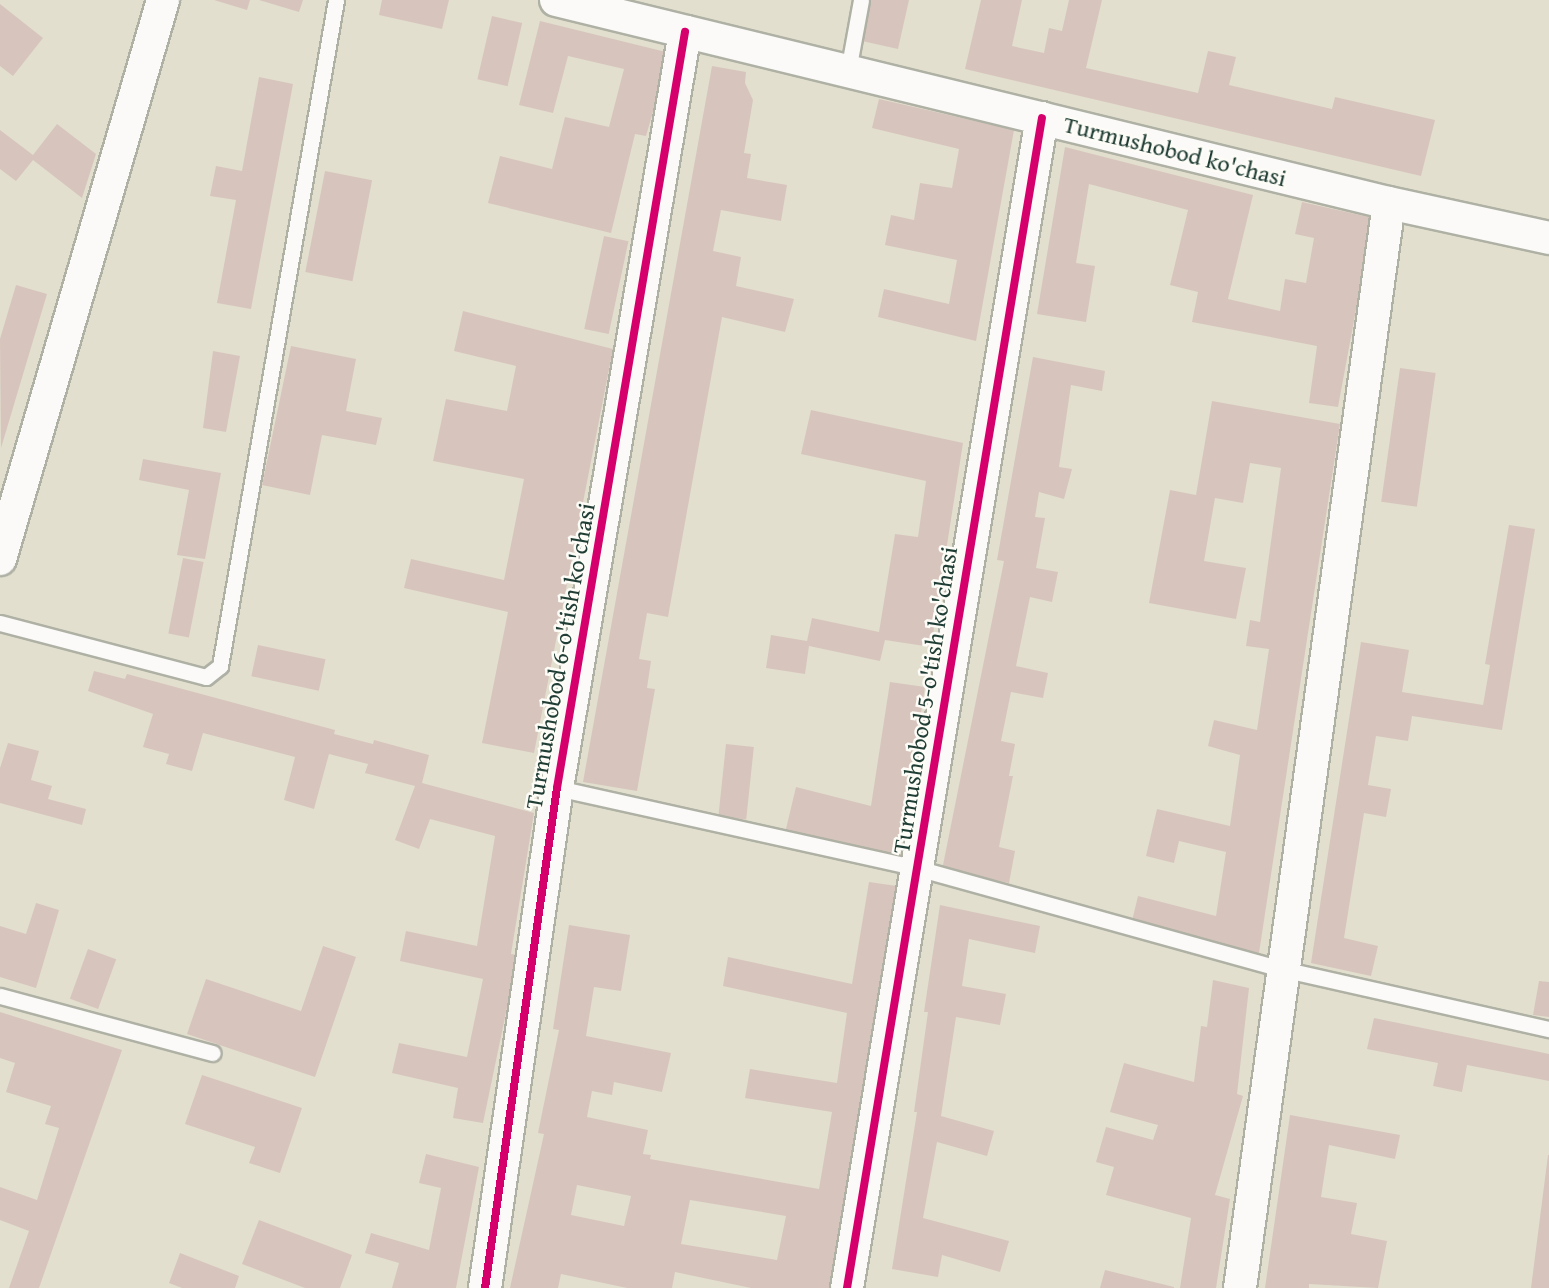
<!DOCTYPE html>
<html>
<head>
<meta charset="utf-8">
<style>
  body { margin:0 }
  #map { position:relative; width:1549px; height:1288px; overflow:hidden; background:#e2dfce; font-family:"Gentium Book Plus",serif }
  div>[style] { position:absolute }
  .building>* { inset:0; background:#d7c5bd; transform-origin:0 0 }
  .roads { filter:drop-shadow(2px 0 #afb1a5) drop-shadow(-2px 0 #afb1a5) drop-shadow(0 2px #afb1a5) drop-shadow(0 -2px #afb1a5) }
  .service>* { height:15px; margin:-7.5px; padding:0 7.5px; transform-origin:7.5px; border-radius:7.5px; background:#fbfaf8 }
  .minor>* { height:32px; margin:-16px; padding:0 16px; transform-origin:16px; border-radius:16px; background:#fbfaf8 }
  .cycleway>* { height:8px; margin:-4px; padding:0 4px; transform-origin:4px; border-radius:4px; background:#d6006c }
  span { translate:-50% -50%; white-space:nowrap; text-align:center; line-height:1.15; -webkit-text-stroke:5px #fdfcf7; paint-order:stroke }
  .street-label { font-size:24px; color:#1f3d34 }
</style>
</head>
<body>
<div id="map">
  <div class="building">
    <div style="clip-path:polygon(214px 0,250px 0,247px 10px)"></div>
    <div style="clip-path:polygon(259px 0,303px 0,299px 12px)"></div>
    <div style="clip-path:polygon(382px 0,449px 0,442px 29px,379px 15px)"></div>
    <div style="clip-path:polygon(871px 0,909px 0,898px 49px,862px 41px)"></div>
    <div style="clip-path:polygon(981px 0,1022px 0,1012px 46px,1044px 53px,1049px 28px,1062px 31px,1069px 0,1102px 0,1086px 68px,1198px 93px,1208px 51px,1236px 57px,1229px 85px,1332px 109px,1335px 97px,1435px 120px,1421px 176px,965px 69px)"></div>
    <div style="clip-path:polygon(0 4px,43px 38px,13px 76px,0 66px)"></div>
    <div style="left:492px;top:16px;width:31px;height:65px;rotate:13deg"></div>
    <div style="clip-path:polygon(540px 21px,670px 53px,646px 136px,635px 134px,611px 233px,488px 203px,500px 156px,552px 169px,565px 117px,609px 127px,624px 69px,568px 56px,553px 113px,519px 105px)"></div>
    <div style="clip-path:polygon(712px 66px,746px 72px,745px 83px,753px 100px,744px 153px,751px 154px,747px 178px,787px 185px,781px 221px,721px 210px,713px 251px,741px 257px,736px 286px,794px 299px,785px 332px,722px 317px,668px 617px,647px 613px,639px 659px,651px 661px,647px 688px,655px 689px,637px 791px,583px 782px)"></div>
    <div style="clip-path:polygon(259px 77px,293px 84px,251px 309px,217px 303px,236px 200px,210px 196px,216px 166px,242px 171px)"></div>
    <div style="clip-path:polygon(879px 99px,1014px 130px,976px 341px,878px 317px,884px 289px,949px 304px,957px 260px,885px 245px,891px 215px,914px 220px,920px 183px,952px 188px,959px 149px,872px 128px)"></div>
    <div style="clip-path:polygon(57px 124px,96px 154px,82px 198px,33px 160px,16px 181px,0 169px,0 130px,33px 155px)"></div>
    <div style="clip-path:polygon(1065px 147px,1253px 195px,1228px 299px,1280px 311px,1285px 279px,1306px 283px,1314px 238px,1295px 234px,1302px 202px,1373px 218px,1338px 407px,1309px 403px,1317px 346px,1192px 322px,1198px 292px,1170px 285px,1188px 210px,1089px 184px,1076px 263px,1095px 266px,1086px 322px,1037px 314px)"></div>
    <div style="left:325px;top:171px;width:48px;height:103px;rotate:11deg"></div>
    <div style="left:604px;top:236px;width:25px;height:95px;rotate:12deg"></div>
    <div style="clip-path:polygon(16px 285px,47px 294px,1px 448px,0 339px)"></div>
    <div style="clip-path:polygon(463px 311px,613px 349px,534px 753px,482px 743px,508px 612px,404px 588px,411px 559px,504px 580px,524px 479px,433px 461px,446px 399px,507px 411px,516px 366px,454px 351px)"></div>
    <div style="clip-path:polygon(291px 346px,356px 359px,346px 411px,382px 418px,376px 445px,322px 435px,310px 495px,262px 485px)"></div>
    <div style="clip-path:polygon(213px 351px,240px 356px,226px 432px,203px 428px)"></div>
    <div style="clip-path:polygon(1033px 357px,1105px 371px,1102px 391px,1071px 385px,1059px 467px,1072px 469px,1064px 499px,1039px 492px,1035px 517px,1045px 518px,1036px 568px,1058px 572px,1052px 602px,1030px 597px,1016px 666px,1048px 673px,1043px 698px,1011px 692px,1001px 741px,1015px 744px,1009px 776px,1013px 776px,999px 847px,1015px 851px,1009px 883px,942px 870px,1004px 561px,997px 560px)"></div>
    <div style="left:1400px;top:368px;width:36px;height:135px;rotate:8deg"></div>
    <div style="clip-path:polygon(1212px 401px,1340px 424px,1259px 953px,1132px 921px,1138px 896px,1216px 916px,1226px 852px,1179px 841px,1174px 863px,1146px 856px,1157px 809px,1230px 826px,1240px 755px,1208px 746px,1214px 720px,1257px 730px,1269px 649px,1246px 646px,1250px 620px,1260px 622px,1281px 468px,1250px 463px,1243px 503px,1215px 498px,1204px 561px,1246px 568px,1236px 619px,1149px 603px,1170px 490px,1196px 495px)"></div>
    <div style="clip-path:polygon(811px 410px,963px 443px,931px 647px,885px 640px,880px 661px,809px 646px,805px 674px,766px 668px,771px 635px,807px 641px,812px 618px,879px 632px,895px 534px,918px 537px,926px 481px,801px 454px)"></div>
    <div style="clip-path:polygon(143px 459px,221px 473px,205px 559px,177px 555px,189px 490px,139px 480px)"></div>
    <div style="clip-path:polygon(1509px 525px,1535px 529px,1502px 730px,1412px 716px,1408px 741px,1376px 736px,1368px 785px,1391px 789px,1386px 817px,1364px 813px,1344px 938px,1378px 946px,1371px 976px,1311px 963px,1361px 642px,1409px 650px,1402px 692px,1483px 705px,1490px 665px,1485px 664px)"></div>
    <div style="left:183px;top:558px;width:21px;height:77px;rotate:11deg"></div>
    <div style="left:258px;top:645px;width:69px;height:32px;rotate:12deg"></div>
    <div style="clip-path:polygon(94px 671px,125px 679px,127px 674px,335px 730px,334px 734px,373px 744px,374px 740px,429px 755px,422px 783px,534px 813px,511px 954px,518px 955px,483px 1123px,453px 1118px,458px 1088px,392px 1073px,399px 1043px,467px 1057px,483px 979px,400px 961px,406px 931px,477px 946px,495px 836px,430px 819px,419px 849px,395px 840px,415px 786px,365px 773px,368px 764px,329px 754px,314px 809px,284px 800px,295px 757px,203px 733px,192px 771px,166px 764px,169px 754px,143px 747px,153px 714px,88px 691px)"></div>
    <div style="clip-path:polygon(890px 682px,925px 687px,898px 860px,785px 833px,796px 787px,871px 806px)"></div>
    <div style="clip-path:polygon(8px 743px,39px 751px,31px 780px,52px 786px,48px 799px,86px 809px,82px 825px,0 803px,0 768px)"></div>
    <div style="left:726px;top:744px;width:28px;height:73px;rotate:6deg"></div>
    <div style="clip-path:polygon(evenodd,869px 882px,897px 886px,835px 1288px,751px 1288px,675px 1272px,672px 1288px,627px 1288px,561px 1274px,558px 1288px,510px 1288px,544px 1134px,538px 1133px,559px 1030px,553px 1029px,569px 925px,630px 935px,621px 991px,594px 987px,586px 1036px,671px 1053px,662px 1092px,614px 1082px,612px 1095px,592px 1091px,587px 1117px,648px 1130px,643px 1154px,651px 1155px,650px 1159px,819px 1189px,832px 1112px,745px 1098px,750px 1069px,837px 1083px,847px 1013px,723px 986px,728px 957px,852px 984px,869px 882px,577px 1185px,631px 1196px,624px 1226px,571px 1215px,577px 1185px,869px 882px,690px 1200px,786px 1216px,777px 1260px,681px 1244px,690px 1200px)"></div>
    <div style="clip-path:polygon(36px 903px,59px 910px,36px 988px,0 977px,0 926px,26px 934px)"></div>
    <div style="clip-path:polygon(940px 905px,1040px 926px,1035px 953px,969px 939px,962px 986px,1006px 994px,1000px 1025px,956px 1017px,941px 1116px,994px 1131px,987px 1156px,937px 1142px,923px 1218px,1009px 1241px,1000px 1272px,942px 1255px,938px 1277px,892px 1269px,917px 1112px,914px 1112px,928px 1012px,924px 1012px)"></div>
    <div style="clip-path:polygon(323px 946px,356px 957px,315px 1077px,187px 1034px,206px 979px,301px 1011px)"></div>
    <div style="left:88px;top:949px;width:30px;height:53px;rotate:20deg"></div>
    <div style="clip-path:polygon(1213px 980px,1249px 988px,1237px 1094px,1243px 1096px,1215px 1195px,1230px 1199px,1216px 1288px,1180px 1288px,1191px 1218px,1106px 1195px,1114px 1167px,1096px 1162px,1106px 1127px,1153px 1140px,1158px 1125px,1110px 1112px,1124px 1063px,1194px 1082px,1201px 1026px,1207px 1027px)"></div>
    <div style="clip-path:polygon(1539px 981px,1549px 982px,1549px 1017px,1533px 1015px)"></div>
    <div style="clip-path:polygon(0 1012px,122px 1050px,39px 1288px,9px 1288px,29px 1231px,0 1220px,0 1187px,37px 1200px,59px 1128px,45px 1124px,51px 1106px,6px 1092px,15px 1063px,0 1058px)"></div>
    <div style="clip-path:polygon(1374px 1018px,1549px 1054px,1549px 1081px,1467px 1065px,1462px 1092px,1433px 1086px,1438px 1063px,1367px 1049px)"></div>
    <div style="clip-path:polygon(202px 1075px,302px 1108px,280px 1173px,249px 1163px,255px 1147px,185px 1124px)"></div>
    <div style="clip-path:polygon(1290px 1115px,1400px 1135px,1395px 1159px,1329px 1145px,1321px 1197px,1357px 1203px,1351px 1234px,1387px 1241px,1378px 1288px,1309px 1284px,1309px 1288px,1265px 1288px)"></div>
    <div style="clip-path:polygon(426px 1154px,479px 1167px,456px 1288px,392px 1288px,399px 1263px,365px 1253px,371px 1233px,429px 1250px,441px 1188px,419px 1183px)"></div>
    <div style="clip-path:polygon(1549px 1155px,1549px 1288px,1531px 1288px,1548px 1155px)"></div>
    <div style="clip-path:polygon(259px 1220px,352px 1255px,340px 1288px,305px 1288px,242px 1264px)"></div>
    <div style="clip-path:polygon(180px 1253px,239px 1276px,235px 1288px,182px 1288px,169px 1283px)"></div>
    <div style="clip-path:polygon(1105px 1270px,1174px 1287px,1174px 1288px,1100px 1288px)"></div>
  </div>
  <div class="roads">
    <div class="service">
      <div style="left:848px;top:71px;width:72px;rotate:-79.6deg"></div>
      <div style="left:0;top:623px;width:213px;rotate:14.7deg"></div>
      <div style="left:206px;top:677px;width:18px;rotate:-38deg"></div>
      <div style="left:220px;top:666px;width:676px;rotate:-80.12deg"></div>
      <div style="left:557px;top:788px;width:369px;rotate:12.5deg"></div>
      <div style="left:917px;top:868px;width:379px;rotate:15.5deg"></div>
      <div style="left:1282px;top:969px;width:274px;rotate:12.7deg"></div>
      <div style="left:0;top:996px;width:220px;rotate:15deg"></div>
    </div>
    <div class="minor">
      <div style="left:556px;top:0;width:857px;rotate:13.7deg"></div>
      <div style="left:1389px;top:203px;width:164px;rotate:12.3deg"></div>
      <div style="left:0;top:559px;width:582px;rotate:-73.74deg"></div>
      <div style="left:485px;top:1288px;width:505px;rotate:-81.81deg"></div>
      <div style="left:557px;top:788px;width:767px;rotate:-80.39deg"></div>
      <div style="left:847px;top:1288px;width:1186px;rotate:-80.54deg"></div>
      <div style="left:1240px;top:1288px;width:1095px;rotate:-82.18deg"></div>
    </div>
  </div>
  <div class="cycleway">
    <div style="left:485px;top:1288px;width:505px;rotate:-81.81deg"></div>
    <div style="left:557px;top:788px;width:767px;rotate:-80.39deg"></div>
    <div style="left:847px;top:1288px;width:1186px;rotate:-80.54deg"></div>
  </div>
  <div class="street-label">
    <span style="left:1175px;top:151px;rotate:14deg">Turmushobod ko'chasi</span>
    <span style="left:560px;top:656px;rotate:-80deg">Turmushobod 6-o'tish ko'chasi</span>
    <span style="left:925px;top:700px;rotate:-81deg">Turmushobod 5-o'tish ko'chasi</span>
  </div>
</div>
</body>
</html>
